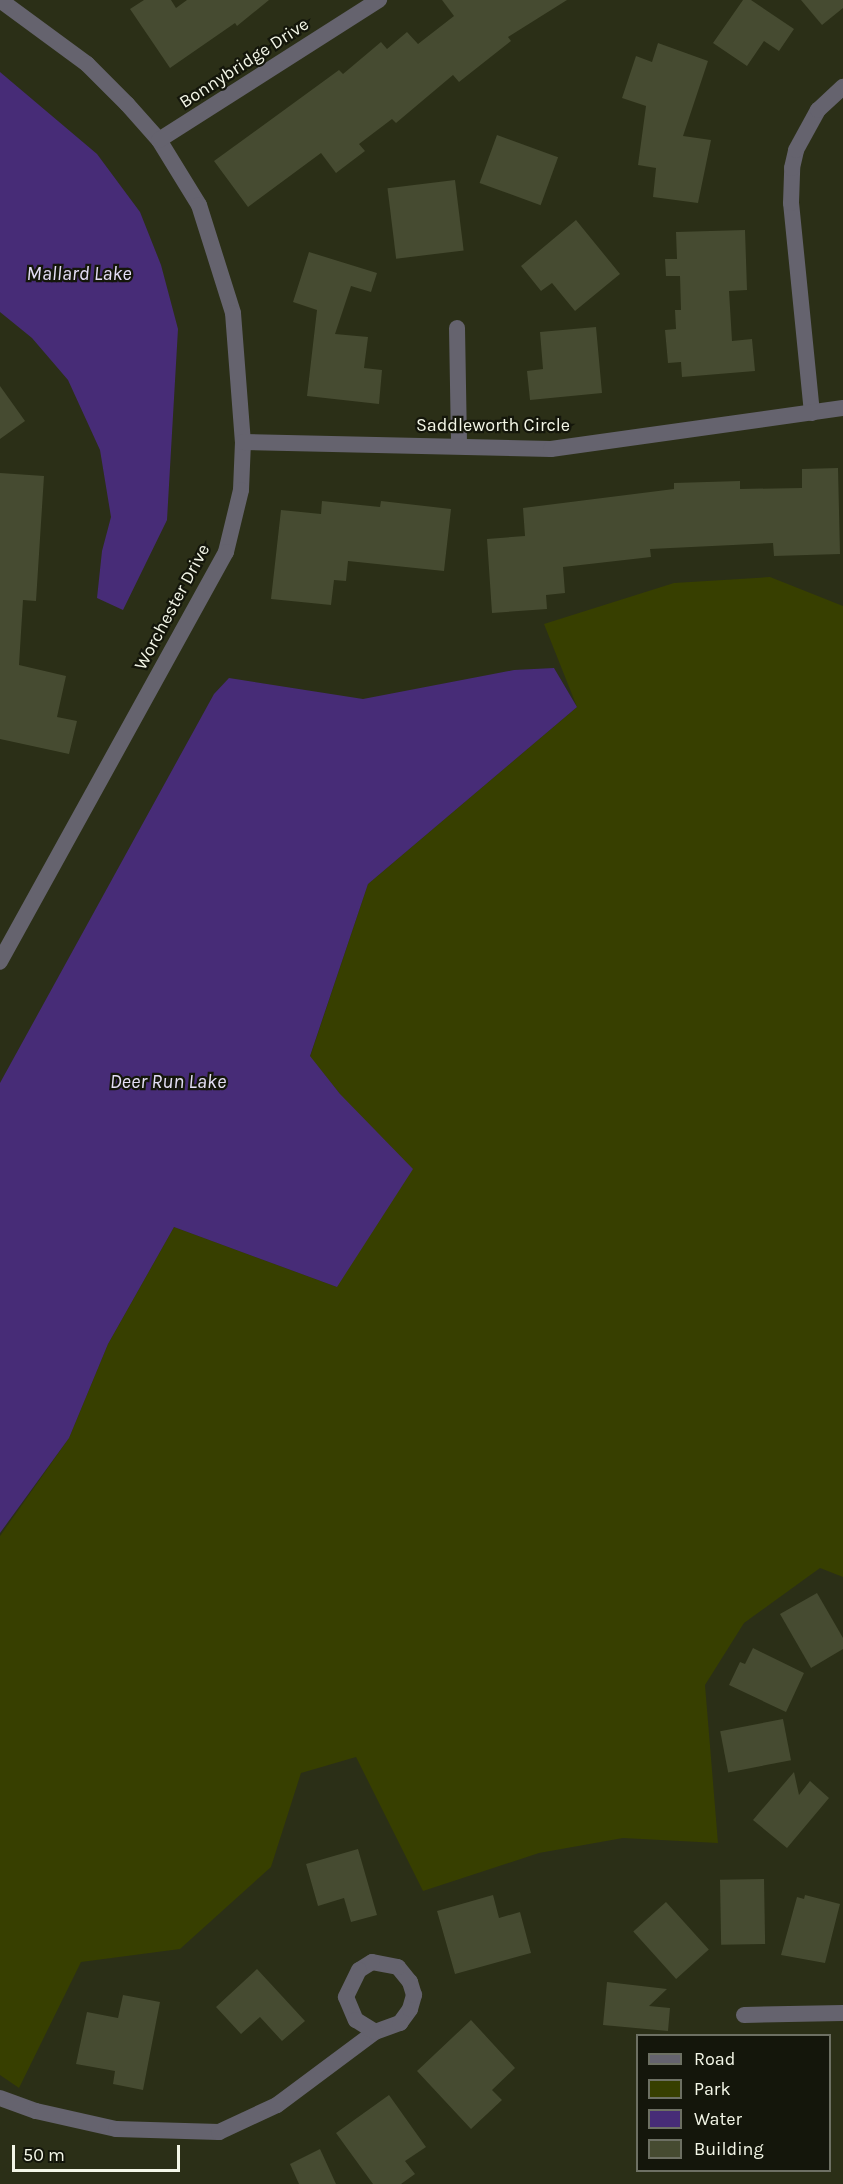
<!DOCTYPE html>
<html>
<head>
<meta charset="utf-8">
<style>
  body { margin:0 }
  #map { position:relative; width:843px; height:2184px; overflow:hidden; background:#2b2f17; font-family:Karla,sans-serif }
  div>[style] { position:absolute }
  .green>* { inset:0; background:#373f00 }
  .water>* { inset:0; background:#472c77 }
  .building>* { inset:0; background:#464b31; transform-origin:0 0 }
  .minor>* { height:16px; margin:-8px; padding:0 8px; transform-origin:8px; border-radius:8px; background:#65636e }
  span { translate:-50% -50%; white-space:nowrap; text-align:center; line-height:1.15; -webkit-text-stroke:4.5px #14160b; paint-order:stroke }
  .street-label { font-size:18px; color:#f3f6e7 }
  .water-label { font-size:20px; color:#e4def5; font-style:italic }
  .legend { position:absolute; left:636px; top:2034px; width:195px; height:138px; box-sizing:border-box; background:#14160b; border:2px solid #6d7063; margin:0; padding:8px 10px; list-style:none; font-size:18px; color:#f3f6e7 }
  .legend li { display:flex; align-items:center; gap:12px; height:30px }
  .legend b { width:30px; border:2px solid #6d7063 }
  .scale { position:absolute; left:12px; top:2145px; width:168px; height:27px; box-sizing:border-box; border:3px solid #f3f6e7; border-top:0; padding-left:8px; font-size:18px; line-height:21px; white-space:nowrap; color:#f3f6e7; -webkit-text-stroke:4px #14160b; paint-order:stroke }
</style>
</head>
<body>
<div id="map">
  <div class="green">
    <div style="clip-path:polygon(770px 577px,843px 606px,843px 1577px,820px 1568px,744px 1623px,705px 1685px,718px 1843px,623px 1838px,539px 1853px,423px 1891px,356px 1757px,301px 1773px,271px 1867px,180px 1949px,81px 1962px,19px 2088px,0 2075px,0 1536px,69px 1438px,108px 1344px,174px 1227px,337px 1287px,340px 1094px,310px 1057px,368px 884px,577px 707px,544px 624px,674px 583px)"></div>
  </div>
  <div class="water">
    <div style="clip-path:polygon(0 72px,97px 154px,140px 212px,161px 265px,178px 329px,167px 520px,123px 610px,97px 598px,102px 551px,111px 517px,100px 450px,68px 380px,32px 338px,0 312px)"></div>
    <div style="clip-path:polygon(554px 668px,577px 707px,368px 884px,310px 1056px,340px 1094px,413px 1169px,337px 1287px,174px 1227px,108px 1344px,69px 1438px,0 1533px,0 1083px,214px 694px,229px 678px,363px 699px,514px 670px)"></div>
  </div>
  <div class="building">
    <div style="clip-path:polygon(144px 0,171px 0,176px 8px,187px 0,269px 0,237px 26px,235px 23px,170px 68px,130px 9px)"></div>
    <div style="clip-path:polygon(442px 0,567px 0,508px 37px,511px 41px,459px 82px,453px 75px,396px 123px,392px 119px,359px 144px,365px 151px,336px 173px,321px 153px,248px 207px,214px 161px,339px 70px,343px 74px,381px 42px,387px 49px,407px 32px,418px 44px,454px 16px)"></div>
    <div style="clip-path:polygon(743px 0,751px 0,794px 29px,779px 51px,764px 41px,747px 66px,713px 43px)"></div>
    <div style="clip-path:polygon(801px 0,843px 0,843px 8px,822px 25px)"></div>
    <div style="clip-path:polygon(658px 43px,708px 61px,683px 136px,711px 140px,698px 203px,653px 197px,656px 168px,638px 165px,646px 106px,622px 98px,636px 56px,652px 62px)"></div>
    <div style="left:497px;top:135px;width:65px;height:51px;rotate:20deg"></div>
    <div style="left:455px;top:180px;width:71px;height:68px;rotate:83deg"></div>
    <div style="clip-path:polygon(576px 220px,620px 274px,575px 311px,552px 283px,541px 291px,521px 266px)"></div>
    <div style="clip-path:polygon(745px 230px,747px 290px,729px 291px,732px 341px,752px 339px,755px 371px,682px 377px,681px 362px,668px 363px,665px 330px,676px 329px,675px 310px,681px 310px,680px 276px,666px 276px,665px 259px,677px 259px,676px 232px)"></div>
    <div style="clip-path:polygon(309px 252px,377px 273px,371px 292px,351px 286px,335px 334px,368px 337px,364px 368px,382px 370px,379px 404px,307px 396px,317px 310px,293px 302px)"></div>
    <div style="clip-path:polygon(596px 327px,602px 393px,530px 400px,527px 371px,543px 369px,540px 332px)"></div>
    <div style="clip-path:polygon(0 386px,25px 421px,0 439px)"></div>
    <div style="clip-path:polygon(838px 468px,840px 554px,774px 556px,773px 543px,650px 549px,651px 557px,563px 567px,565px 593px,546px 595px,547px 609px,492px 613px,487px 539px,525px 536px,523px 508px,674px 489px,674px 483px,740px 481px,740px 489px,802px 488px,802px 469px)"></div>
    <div style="clip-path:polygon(0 473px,44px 476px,36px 601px,23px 600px,19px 665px,66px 676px,57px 717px,77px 721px,69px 754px,0 739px)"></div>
    <div style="clip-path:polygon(322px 501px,380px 507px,381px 501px,451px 509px,444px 571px,348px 561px,346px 581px,334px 580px,331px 605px,271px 599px,281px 510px,321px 514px)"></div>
    <div style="clip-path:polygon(817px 1593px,843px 1638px,843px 1649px,811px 1668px,780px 1614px)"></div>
    <div style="clip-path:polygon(753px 1648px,804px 1673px,786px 1712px,729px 1685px,740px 1662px,745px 1664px)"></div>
    <div style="left:783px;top:1719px;width:42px;height:64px;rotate:79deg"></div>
    <div style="clip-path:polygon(794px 1772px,799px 1795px,810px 1781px,829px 1798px,787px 1848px,753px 1820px)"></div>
    <div style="clip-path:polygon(358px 1849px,377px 1915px,351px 1922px,344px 1898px,318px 1906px,306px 1864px)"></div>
    <div style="left:764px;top:1879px;width:65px;height:44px;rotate:89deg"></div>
    <div style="clip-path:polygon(493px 1895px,499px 1918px,520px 1912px,531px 1953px,455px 1974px,437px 1911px)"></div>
    <div style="clip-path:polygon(805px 1895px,840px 1904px,825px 1963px,781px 1955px,797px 1897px,804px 1899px)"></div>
    <div style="left:666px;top:1902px;width:64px;height:44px;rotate:48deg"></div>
    <div style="clip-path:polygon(257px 1969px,305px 2021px,282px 2041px,260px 2017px,241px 2034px,216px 2007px)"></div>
    <div style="clip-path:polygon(607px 1982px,667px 1989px,649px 2006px,670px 2008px,668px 2031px,603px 2025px)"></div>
    <div style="clip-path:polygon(123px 1995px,160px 2002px,143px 2090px,113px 2084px,115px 2071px,76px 2064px,87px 2012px,118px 2018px)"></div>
    <div style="clip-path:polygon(471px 2020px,515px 2068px,492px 2090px,502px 2100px,471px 2129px,417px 2071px)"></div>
    <div style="clip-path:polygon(389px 2095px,426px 2147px,405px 2161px,415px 2174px,401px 2184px,373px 2184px,336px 2133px)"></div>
    <div style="clip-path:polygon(320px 2149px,336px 2184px,299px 2184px,290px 2164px)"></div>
  </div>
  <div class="minor">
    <div style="left:0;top:0;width:108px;rotate:36.3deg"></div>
    <div style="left:87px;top:64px;width:57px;rotate:45deg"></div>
    <div style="left:127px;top:104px;width:48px;rotate:48.4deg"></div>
    <div style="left:159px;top:140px;width:76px;rotate:58.4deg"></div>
    <div style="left:199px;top:205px;width:113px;rotate:72.5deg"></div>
    <div style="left:233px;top:313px;width:129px;rotate:85.6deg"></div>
    <div style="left:243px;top:442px;width:48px;rotate:92.4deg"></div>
    <div style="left:241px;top:490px;width:64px;rotate:103.6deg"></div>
    <div style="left:226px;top:552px;width:468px;rotate:118.9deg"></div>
    <div style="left:159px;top:140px;width:261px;rotate:-32.5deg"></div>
    <div style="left:457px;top:328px;width:117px;rotate:89deg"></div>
    <div style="left:812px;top:413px;width:211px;rotate:-95.7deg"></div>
    <div style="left:791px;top:203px;width:35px;rotate:-88deg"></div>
    <div style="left:792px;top:168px;width:18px;rotate:-77deg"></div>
    <div style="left:796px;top:150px;width:46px;rotate:-61.2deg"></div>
    <div style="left:818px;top:110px;width:34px;rotate:-43deg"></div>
    <div style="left:243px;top:442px;width:308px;rotate:1.3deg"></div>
    <div style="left:551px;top:449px;width:295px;rotate:-8deg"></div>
    <div style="left:744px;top:2015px;width:99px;rotate:-1.2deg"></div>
    <div style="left:0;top:2098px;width:38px;rotate:20deg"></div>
    <div style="left:36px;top:2111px;width:82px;rotate:12.7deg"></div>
    <div style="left:116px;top:2129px;width:103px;rotate:1.7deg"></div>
    <div style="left:219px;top:2132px;width:64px;rotate:-25deg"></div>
    <div style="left:277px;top:2105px;width:122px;rotate:-36.7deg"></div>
    <div style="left:375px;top:2032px;width:27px;rotate:-20deg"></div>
    <div style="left:400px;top:2023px;width:17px;rotate:-54deg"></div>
    <div style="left:410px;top:2009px;width:15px;rotate:-74deg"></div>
    <div style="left:414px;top:1995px;width:14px;rotate:-107deg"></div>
    <div style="left:410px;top:1982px;width:19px;rotate:-129deg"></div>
    <div style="left:398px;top:1967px;width:26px;rotate:-169deg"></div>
    <div style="left:372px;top:1962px;width:15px;rotate:148deg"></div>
    <div style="left:359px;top:1970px;width:30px;rotate:116deg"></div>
    <div style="left:346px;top:1997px;width:25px;rotate:67deg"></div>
    <div style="left:356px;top:2020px;width:22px;rotate:32deg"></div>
  </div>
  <div class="street-label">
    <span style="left:244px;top:63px;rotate:-33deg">Bonnybridge Drive</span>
    <span style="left:493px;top:425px">Saddleworth Circle</span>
    <span style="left:172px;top:607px;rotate:-62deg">Worchester Drive</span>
  </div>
  <div class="water-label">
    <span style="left:79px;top:273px">Mallard Lake</span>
    <span style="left:168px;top:1081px">Deer Run Lake</span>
  </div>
  <ul class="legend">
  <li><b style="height:8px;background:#65636e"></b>Road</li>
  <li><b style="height:16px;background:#373f00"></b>Park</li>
  <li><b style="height:16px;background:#472c77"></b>Water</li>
  <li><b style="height:16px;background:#464b31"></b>Building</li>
  </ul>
  <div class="scale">50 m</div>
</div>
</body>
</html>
